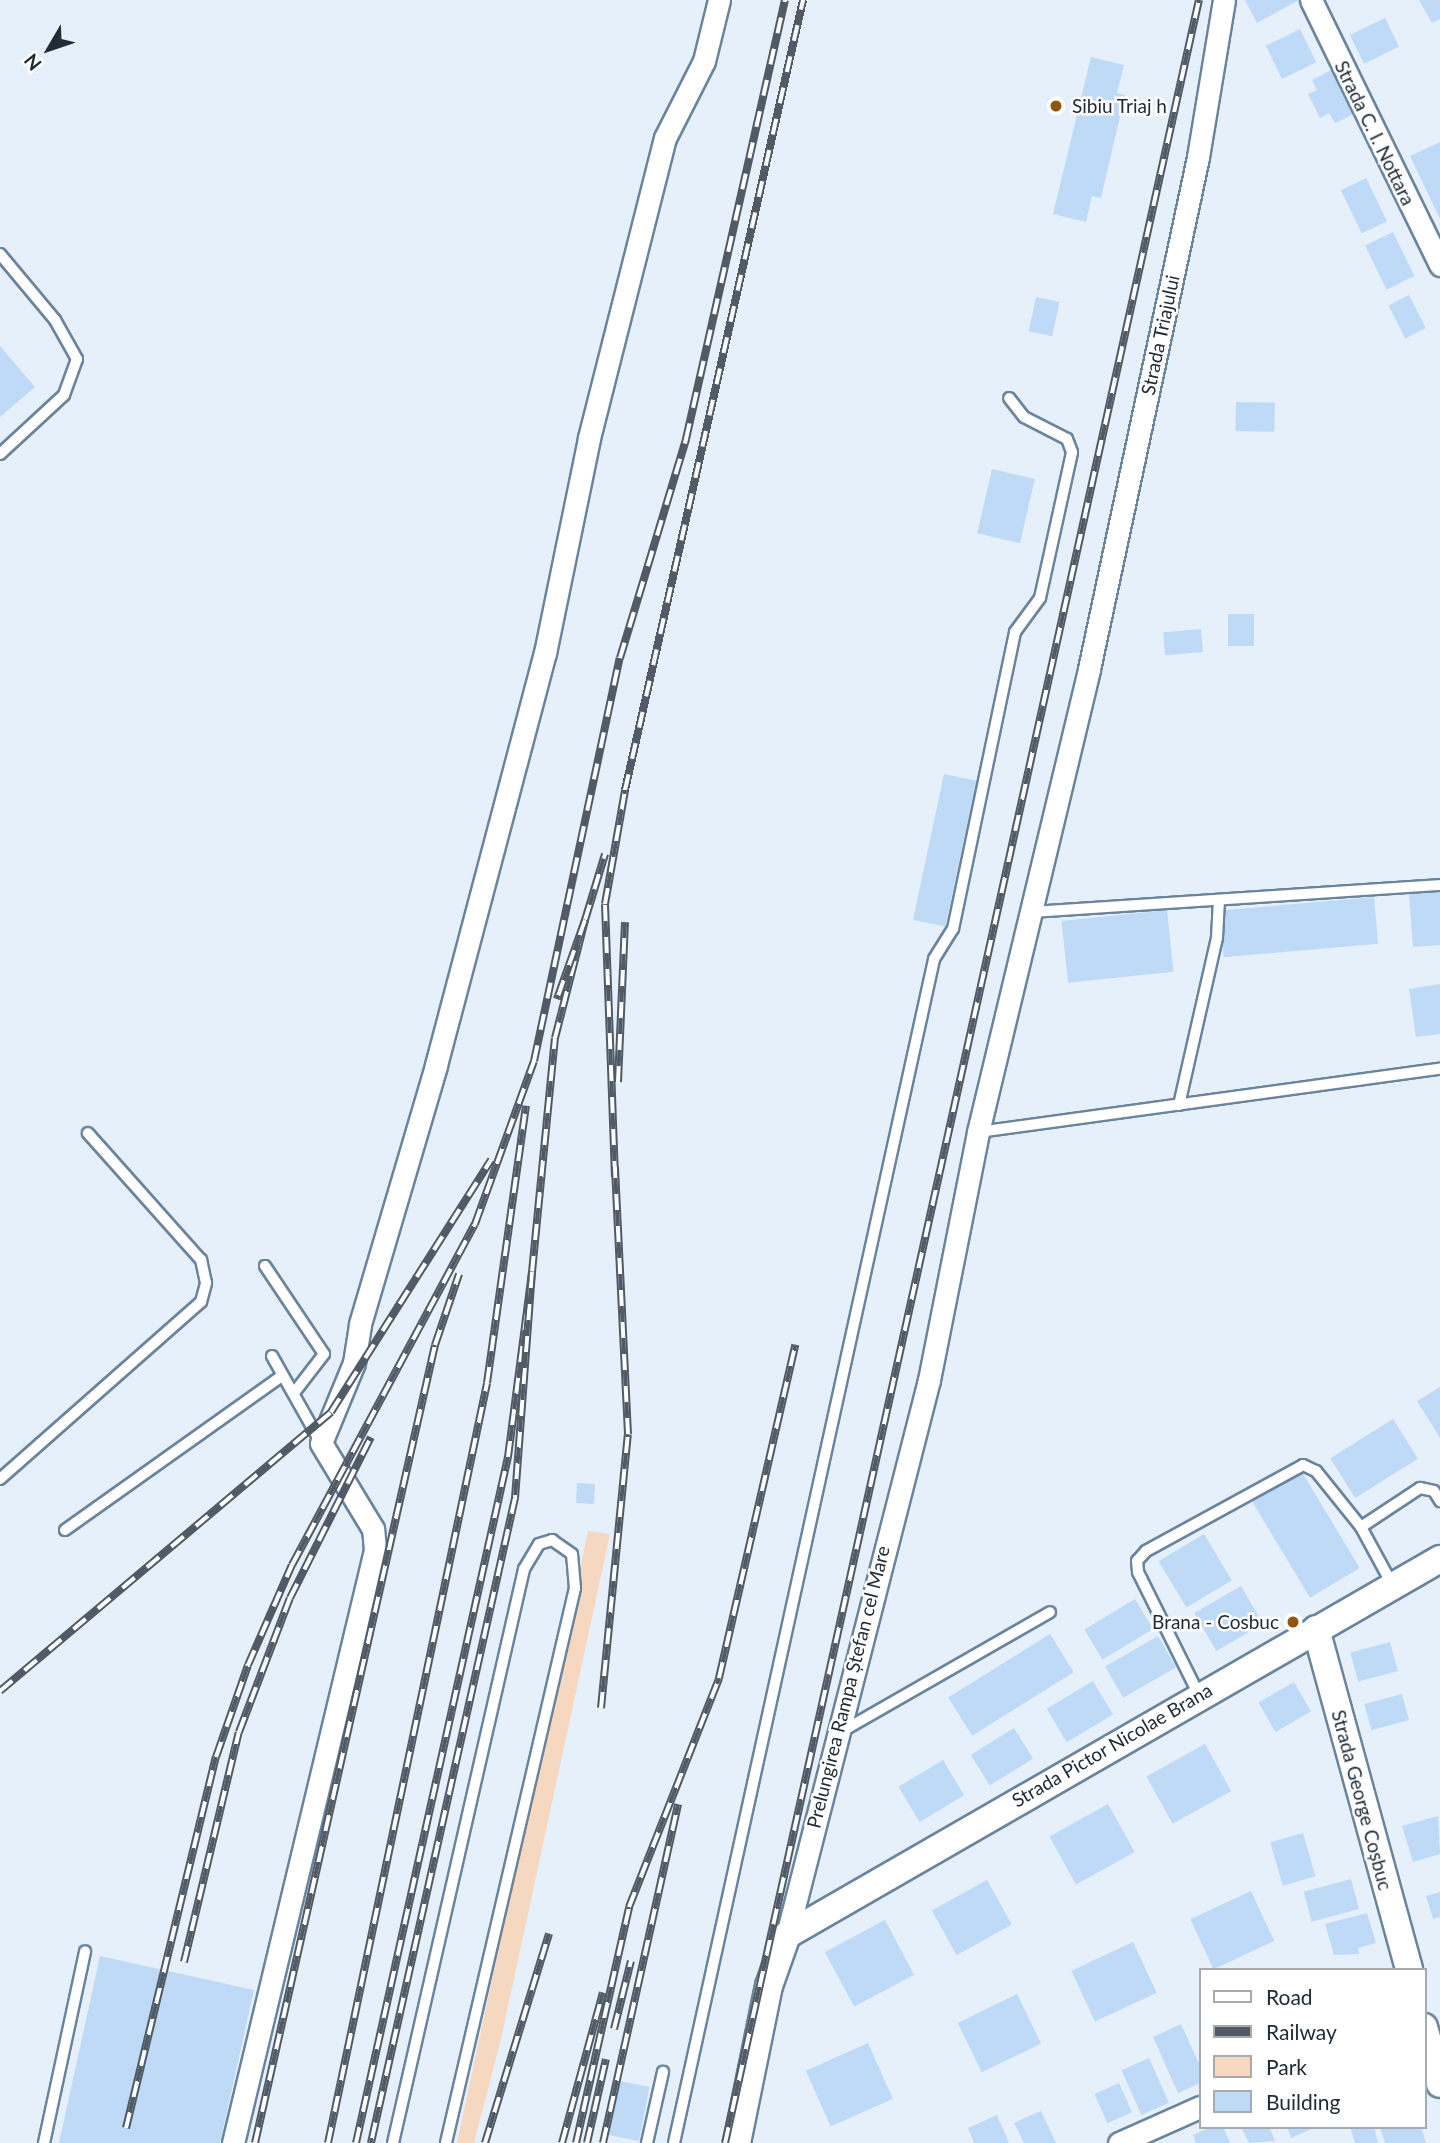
<!DOCTYPE html>
<html>
<head>
<meta charset="utf-8">
<style>
  body { margin:0 }
  #map { position:relative; width:1440px; height:2143px; overflow:hidden; background:#e5f0fb; font-family:Lato,sans-serif }
  div>[style] { position:absolute }
  .green>* { inset:0; background:#f5d8bf }
  .building>* { inset:0; background:#bfdaf7; transform-origin:0 0 }
  .roads { filter:drop-shadow(2px 0 #6b849d) drop-shadow(-2px 0 #6b849d) drop-shadow(0 2px #6b849d) drop-shadow(0 -2px #6b849d) }
  .service>* { height:10px; margin:-5px; padding:0 5px; transform-origin:5px; border-radius:5px; background:#fff }
  .minor>* { height:21px; margin:-10.5px; padding:0 10.5px; transform-origin:10.5px; border-radius:10.5px; background:#fff }
  .tertiary>* { height:26px; margin:-13px; padding:0 13px; transform-origin:13px; border-radius:13px; background:#fff }
  .rail>* { height:8px; margin-top:-4px; transform-origin:0; background:repeating-linear-gradient(90deg,#fff 0 16px,#505b66 0 32px); box-sizing:border-box; border-block:2px solid #505b66 }
  .dots>* { width:19px; height:19px; translate:-50% -50%; box-sizing:border-box; border:4px solid #fff; border-radius:50% }
  span { translate:-50% -50%; white-space:nowrap; text-align:center; line-height:1.15; -webkit-text-stroke:5px #fff; paint-order:stroke }
  .poi-label { font-size:19px; color:#212c36 }
  .left { translate:0 -50%; text-align:left }
  .right { translate:-100% -50%; text-align:right }
  .street-label { font-size:19px; color:#212c36 }
  .legend { position:absolute; left:1199px; top:1968px; width:228px; height:161px; box-sizing:border-box; background:#fff; border:2px solid #a6abaf; margin:0; padding:9px 12px; list-style:none; font-size:21px; color:#212c36 }
  .legend li { display:flex; align-items:center; gap:14px; height:35px }
  .legend b { width:35px; border:2px solid #a6abaf }
  .north { position:absolute; left:14px; top:14px; width:70px; height:70px; -webkit-text-stroke:5px #fff; paint-order:stroke; rotate:231deg; font-size:19px; font-weight:700; line-height:28px; text-align:center; color:#212c36 }
  .north::after { content:''; display:block; margin:auto; width:24px; height:32px; background:#212c36; clip-path:polygon(50% 0,100% 100%,50% 72%,0 100%) }
</style>
</head>
<body>
<div id="map">
  <div class="green">
    <div style="clip-path:polygon(588px 1531px,610px 1534px,501px 2039px,474px 2143px,457px 2143px)"></div>
  </div>
  <div class="building">
    <div style="clip-path:polygon(1245px 0,1299px 0,1257px 23px)"></div>
    <div style="clip-path:polygon(1419px 0,1440px 0,1440px 19px,1432px 23px)"></div>
    <div style="left:1385px;top:18px;width:32px;height:39px;rotate:64deg"></div>
    <div style="left:1300px;top:29px;width:37px;height:38px;rotate:64deg"></div>
    <div style="clip-path:polygon(1091px 57px,1124px 65px,1117px 93px,1125px 95px,1101px 198px,1092px 196px,1086px 222px,1053px 214px)"></div>
    <div style="clip-path:polygon(1335px 68px,1358px 112px,1335px 123px,1329px 113px,1320px 118px,1308px 94px,1317px 90px,1312px 80px)"></div>
    <div style="clip-path:polygon(1440px 142px,1440px 219px,1410px 156px)"></div>
    <div style="left:1366px;top:178px;width:48px;height:28px;rotate:64deg"></div>
    <div style="left:1393px;top:232px;width:49px;height:31px;rotate:64deg"></div>
    <div style="left:1409px;top:295px;width:37px;height:23px;rotate:63deg"></div>
    <div style="left:1036px;top:297px;width:24px;height:35px;rotate:12deg"></div>
    <div style="clip-path:polygon(0 346px,35px 387px,0 417px)"></div>
    <div style="left:1236px;top:402px;width:39px;height:29px;rotate:1deg"></div>
    <div style="left:992px;top:469px;width:44px;height:66px;rotate:13deg"></div>
    <div style="left:1228px;top:614px;width:26px;height:32px"></div>
    <div style="left:1201px;top:629px;width:23px;height:38px;rotate:85deg"></div>
    <div style="left:944px;top:774px;width:33px;height:149px;rotate:12deg"></div>
    <div style="clip-path:polygon(1440px 891px,1440px 945px,1413px 947px,1409px 894px)"></div>
    <div style="left:1374px;top:897px;width:47px;height:155px;rotate:85deg"></div>
    <div style="left:1167px;top:910px;width:62px;height:106px;rotate:84deg"></div>
    <div style="clip-path:polygon(1440px 984px,1440px 1034px,1416px 1037px,1409px 989px)"></div>
    <div style="clip-path:polygon(1440px 1387px,1440px 1438px,1417px 1401px)"></div>
    <div style="left:1393px;top:1419px;width:47px;height:74px;rotate:58deg"></div>
    <div style="left:1302px;top:1472px;width:112px;height:58px;rotate:59deg"></div>
    <div style="left:577px;top:1483px;width:18px;height:20px;rotate:3deg"></div>
    <div style="left:1204px;top:1534px;width:54px;height:53px;rotate:59deg"></div>
    <div style="left:1241px;top:1586px;width:44px;height:54px;rotate:60deg"></div>
    <div style="left:1135px;top:1599px;width:35px;height:59px;rotate:59deg"></div>
    <div style="left:1050px;top:1634px;width:45px;height:120px;rotate:58deg"></div>
    <div style="left:1158px;top:1636px;width:36px;height:61px;rotate:60deg"></div>
    <div style="left:1390px;top:1642px;width:30px;height:41px;rotate:75deg"></div>
    <div style="left:1093px;top:1681px;width:39px;height:54px;rotate:59deg"></div>
    <div style="left:1294px;top:1682px;width:34px;height:41px;rotate:60deg"></div>
    <div style="left:1402px;top:1694px;width:27px;height:39px;rotate:75deg"></div>
    <div style="left:1014px;top:1728px;width:36px;height:51px;rotate:58deg"></div>
    <div style="left:1205px;top:1744px;width:54px;height:67px;rotate:61deg"></div>
    <div style="left:943px;top:1760px;width:41px;height:52px;rotate:59deg"></div>
    <div style="left:1108px;top:1804px;width:55px;height:67px;rotate:61deg"></div>
    <div style="clip-path:polygon(1438px 1816px,1440px 1854px,1413px 1862px,1402px 1826px)"></div>
    <div style="left:1303px;top:1833px;width:45px;height:34px;rotate:74deg"></div>
    <div style="left:1351px;top:1879px;width:31px;height:49px;rotate:75deg"></div>
    <div style="left:987px;top:1880px;width:51px;height:63px;rotate:61deg"></div>
    <div style="left:1251px;top:1891px;width:55px;height:67px;rotate:65deg"></div>
    <div style="clip-path:polygon(1440px 1892px,1440px 1917px,1433px 1919px,1426px 1896px)"></div>
    <div style="clip-path:polygon(1367px 1913px,1376px 1943px,1358px 1948px,1359px 1954px,1334px 1955px,1325px 1924px)"></div>
    <div style="left:885px;top:1920px;width:62px;height:68px;rotate:62deg"></div>
    <div style="left:1133px;top:1942px;width:56px;height:68px;rotate:65deg"></div>
    <div style="clip-path:polygon(100px 1956px,254px 1990px,220px 2143px,59px 2143px)"></div>
    <div style="left:1017px;top:1994px;width:55px;height:66px;rotate:64deg"></div>
    <div style="clip-path:polygon(1181px 2024px,1200px 2066px,1200px 2083px,1178px 2093px,1153px 2037px)"></div>
    <div style="left:868px;top:2043px;width:61px;height:68px;rotate:66deg"></div>
    <div style="left:1149px;top:2058px;width:49px;height:30px;rotate:66deg"></div>
    <div style="left:619px;top:2081px;width:31px;height:55px;rotate:11deg"></div>
    <div style="left:1119px;top:2083px;width:32px;height:27px;rotate:66deg"></div>
    <div style="clip-path:polygon(1041px 2111px,1056px 2143px,1024px 2143px,1014px 2123px)"></div>
    <div style="clip-path:polygon(997px 2115px,1009px 2143px,974px 2143px,968px 2128px)"></div>
    <div style="clip-path:polygon(1211px 2127px,1223px 2127px,1230px 2143px,1196px 2143px,1193px 2135px)"></div>
    <div style="clip-path:polygon(1241px 2127px,1269px 2127px,1275px 2141px,1249px 2143px)"></div>
    <div style="clip-path:polygon(1287px 2127px,1316px 2127px,1291px 2138px)"></div>
    <div style="clip-path:polygon(1350px 2127px,1374px 2127px,1378px 2143px,1355px 2143px)"></div>
    <div style="clip-path:polygon(1380px 2127px,1421px 2127px,1426px 2143px,1385px 2143px)"></div>
  </div>
  <div class="roads">
    <div class="service">
      <div style="left:0;top:254px;width:86px;rotate:50.2deg"></div>
      <div style="left:55px;top:320px;width:45px;rotate:60.6deg"></div>
      <div style="left:77px;top:359px;width:38px;rotate:110deg"></div>
      <div style="left:64px;top:395px;width:87px;rotate:137.3deg"></div>
      <div style="left:1033px;top:912px;width:408px;rotate:-3.8deg"></div>
      <div style="left:1179px;top:1105px;width:171px;rotate:-77.2deg"></div>
      <div style="left:1217px;top:938px;width:38px;rotate:-87deg"></div>
      <div style="left:978px;top:1132px;width:466px;rotate:-7.8deg"></div>
      <div style="left:265px;top:1266px;width:106px;rotate:56.2deg"></div>
      <div style="left:324px;top:1354px;width:49px;rotate:127.6deg"></div>
      <div style="left:272px;top:1356px;width:100px;rotate:60.6deg"></div>
      <div style="left:0;top:1479px;width:268px;rotate:-41.4deg"></div>
      <div style="left:201px;top:1302px;width:20px;rotate:-75deg"></div>
      <div style="left:206px;top:1283px;width:24px;rotate:-102deg"></div>
      <div style="left:201px;top:1260px;width:170px;rotate:-131.7deg"></div>
      <div style="left:65px;top:1530px;width:267px;rotate:-35.4deg"></div>
      <div style="left:1393px;top:1586px;width:67px;rotate:-118.5deg"></div>
      <div style="left:1361px;top:1527px;width:71px;rotate:-33.5deg"></div>
      <div style="left:1420px;top:1488px;width:14px;rotate:12deg"></div>
      <div style="left:1434px;top:1491px;width:12px;rotate:59deg"></div>
      <div style="left:1199px;top:1695px;width:137px;rotate:-116.4deg"></div>
      <div style="left:1138px;top:1572px;width:11px;rotate:-95deg"></div>
      <div style="left:1137px;top:1561px;width:13px;rotate:-48deg"></div>
      <div style="left:1146px;top:1551px;width:179px;rotate:-28.7deg"></div>
      <div style="left:1303px;top:1465px;width:14px;rotate:25deg"></div>
      <div style="left:1316px;top:1471px;width:72px;rotate:51.2deg"></div>
      <div style="left:839px;top:1733px;width:243px;rotate:-29.8deg"></div>
      <div style="left:44px;top:2143px;width:196px;rotate:-77.9deg"></div>
      <div style="left:393px;top:2143px;width:589px;rotate:-77.14deg"></div>
      <div style="left:524px;top:1569px;width:29px;rotate:-59deg"></div>
      <div style="left:539px;top:1544px;width:14px;rotate:-17deg"></div>
      <div style="left:552px;top:1540px;width:24px;rotate:35deg"></div>
      <div style="left:572px;top:1554px;width:34px;rotate:85deg"></div>
      <div style="left:575px;top:1588px;width:570px;rotate:103.09deg"></div>
      <div style="left:647px;top:2143px;width:73px;rotate:-77.3deg"></div>
      <div style="left:674px;top:2143px;width:1212px;rotate:-77.61deg"></div>
      <div style="left:934px;top:959px;width:36px;rotate:-58deg"></div>
      <div style="left:953px;top:929px;width:303px;rotate:-78.2deg"></div>
      <div style="left:1015px;top:632px;width:42px;rotate:-53.7deg"></div>
      <div style="left:1040px;top:598px;width:149px;rotate:-77.6deg"></div>
      <div style="left:1072px;top:452px;width:14px;rotate:-111deg"></div>
      <div style="left:1067px;top:439px;width:48px;rotate:-152.9deg"></div>
      <div style="left:1024px;top:417px;width:24px;rotate:-128deg"></div>
    </div>
    <div class="minor">
      <div style="left:1311px;top:0;width:295px;rotate:64deg"></div>
      <div style="left:787px;top:1935px;width:573px;rotate:-75.65deg"></div>
      <div style="left:929px;top:1380px;width:253px;rotate:-78.8deg"></div>
      <div style="left:978px;top:1132px;width:476px;rotate:-76.5deg"></div>
      <div style="left:1089px;top:669px;width:523px;rotate:-77.98deg"></div>
      <div style="left:1198px;top:157px;width:159px;rotate:-80.6deg"></div>
      <div style="left:233px;top:2143px;width:610px;rotate:-76.53deg"></div>
      <div style="left:375px;top:1550px;width:21px;rotate:-95deg"></div>
      <div style="left:373px;top:1529px;width:100px;rotate:-121.2deg"></div>
      <div style="left:321px;top:1443px;width:87px;rotate:-67.6deg"></div>
      <div style="left:354px;top:1363px;width:39px;rotate:-81deg"></div>
      <div style="left:360px;top:1324px;width:270px;rotate:-73.6deg"></div>
      <div style="left:436px;top:1065px;width:426px;rotate:-75.2deg"></div>
      <div style="left:545px;top:653px;width:219px;rotate:-78.4deg"></div>
      <div style="left:589px;top:438px;width:309px;rotate:-75.8deg"></div>
      <div style="left:665px;top:138px;width:86px;rotate:-63.1deg"></div>
      <div style="left:704px;top:61px;width:63px;rotate:-76.2deg"></div>
      <div style="left:1119px;top:2143px;width:89px;rotate:-24deg"></div>
    </div>
    <div class="tertiary">
      <div style="left:1316px;top:1629px;width:353px;rotate:74.7deg"></div>
      <div style="left:1424px;top:2027px;width:59px;rotate:74.3deg"></div>
      <div style="left:737px;top:2143px;width:160px;rotate:-78.5deg"></div>
      <div style="left:769px;top:1986px;width:54px;rotate:-70.6deg"></div>
      <div style="left:787px;top:1935px;width:754px;rotate:-29.93deg"></div>
    </div>
  </div>
  <div class="rail">
    <div style="left:585px;top:920px;width:69px;rotate:-73.1deg"></div>
    <div style="left:618px;top:1082px;width:160px;rotate:-87.5deg"></div>
    <div style="left:615px;top:1177px;width:273px;rotate:-92.1deg"></div>
    <div style="left:605px;top:904px;width:116px;rotate:-80deg"></div>
    <div style="left:625px;top:790px;width:810px;rotate:-77.3deg"></div>
    <div style="left:532px;top:1272px;width:235px;rotate:-84.4deg"></div>
    <div style="left:555px;top:1038px;width:122px;rotate:-75.7deg"></div>
    <div style="left:585px;top:920px;width:84px;rotate:109.5deg"></div>
    <div style="left:0;top:1691px;width:433px;rotate:-40.1deg"></div>
    <div style="left:331px;top:1412px;width:299px;rotate:-57.6deg"></div>
    <div style="left:601px;top:1708px;width:275px;rotate:-84.4deg"></div>
    <div style="left:628px;top:1434px;width:268px;rotate:-92.8deg"></div>
    <div style="left:184px;top:1962px;width:236px;rotate:-76.6deg"></div>
    <div style="left:239px;top:1732px;width:143px;rotate:-69.2deg"></div>
    <div style="left:290px;top:1598px;width:180px;rotate:-63.3deg"></div>
    <div style="left:614px;top:2029px;width:70px;rotate:-76deg"></div>
    <div style="left:126px;top:2128px;width:382px;rotate:-76.4deg"></div>
    <div style="left:216px;top:1757px;width:97px;rotate:-70.8deg"></div>
    <div style="left:248px;top:1665px;width:109px;rotate:-66.3deg"></div>
    <div style="left:292px;top:1565px;width:387px;rotate:-61.8deg"></div>
    <div style="left:475px;top:1224px;width:173px;rotate:-70.1deg"></div>
    <div style="left:534px;top:1061px;width:412px;rotate:-78deg"></div>
    <div style="left:620px;top:658px;width:229px;rotate:-73.2deg"></div>
    <div style="left:686px;top:439px;width:450px;rotate:-77.3deg"></div>
    <div style="left:255px;top:2143px;width:818px;rotate:-77.29deg"></div>
    <div style="left:435px;top:1345px;width:75px;rotate:-71.3deg"></div>
    <div style="left:328px;top:2143px;width:776px;rotate:-78.18deg"></div>
    <div style="left:487px;top:1383px;width:280px;rotate:-82deg"></div>
    <div style="left:356px;top:2143px;width:703px;rotate:-77.51deg"></div>
    <div style="left:508px;top:1457px;width:187px;rotate:-82.6deg"></div>
    <div style="left:532px;top:1272px;width:227px;rotate:94.3deg"></div>
    <div style="left:515px;top:1498px;width:661px;rotate:102.59deg"></div>
    <div style="left:485px;top:2143px;width:219px;rotate:-73deg"></div>
    <div style="left:562px;top:2143px;width:156px;rotate:-74.8deg"></div>
    <div style="left:576px;top:2143px;width:242px;rotate:-77.3deg"></div>
    <div style="left:629px;top:1907px;width:246px;rotate:-68.5deg"></div>
    <div style="left:719px;top:1678px;width:342px;rotate:-77.1deg"></div>
    <div style="left:587px;top:2143px;width:86px;rotate:-77.3deg"></div>
    <div style="left:603px;top:2143px;width:347px;rotate:-77.5deg"></div>
    <div style="left:725px;top:2143px;width:2195px;rotate:-77.53deg"></div>
  </div>
  <div class="dots">
    <div style="left:1056px;top:106px;background:#905611"></div>
    <div style="left:1293px;top:1622px;background:#905611"></div>
  </div>
  <div class="poi-label">
    <span class="left" style="left:1072px;top:106px">Sibiu Triaj h</span>
    <span class="right" style="left:1279px;top:1622px">Brana - Cosbuc</span>
  </div>
  <div class="street-label">
    <span style="left:1375px;top:133px;rotate:64deg">Strada C. I. Nottara</span>
    <span style="left:1160px;top:335px;rotate:-78deg">Strada Triajului</span>
    <span style="left:848px;top:1687px;rotate:-76deg">Prelungirea Rampa Ștefan cel Mare</span>
    <span style="left:1112px;top:1745px;rotate:-30deg">Strada Pictor Nicolae Brana</span>
    <span style="left:1362px;top:1800px;rotate:75deg">Strada George Coșbuc</span>
  </div>
  <ul class="legend">
  <li><b style="height:9px;background:#fff"></b>Road</li>
  <li><b style="height:9px;background:#505b66"></b>Railway</li>
  <li><b style="height:19px;background:#f5d8bf"></b>Park</li>
  <li><b style="height:19px;background:#bfdaf7"></b>Building</li>
  </ul>
  <div class="north">N</div>
</div>
</body>
</html>
